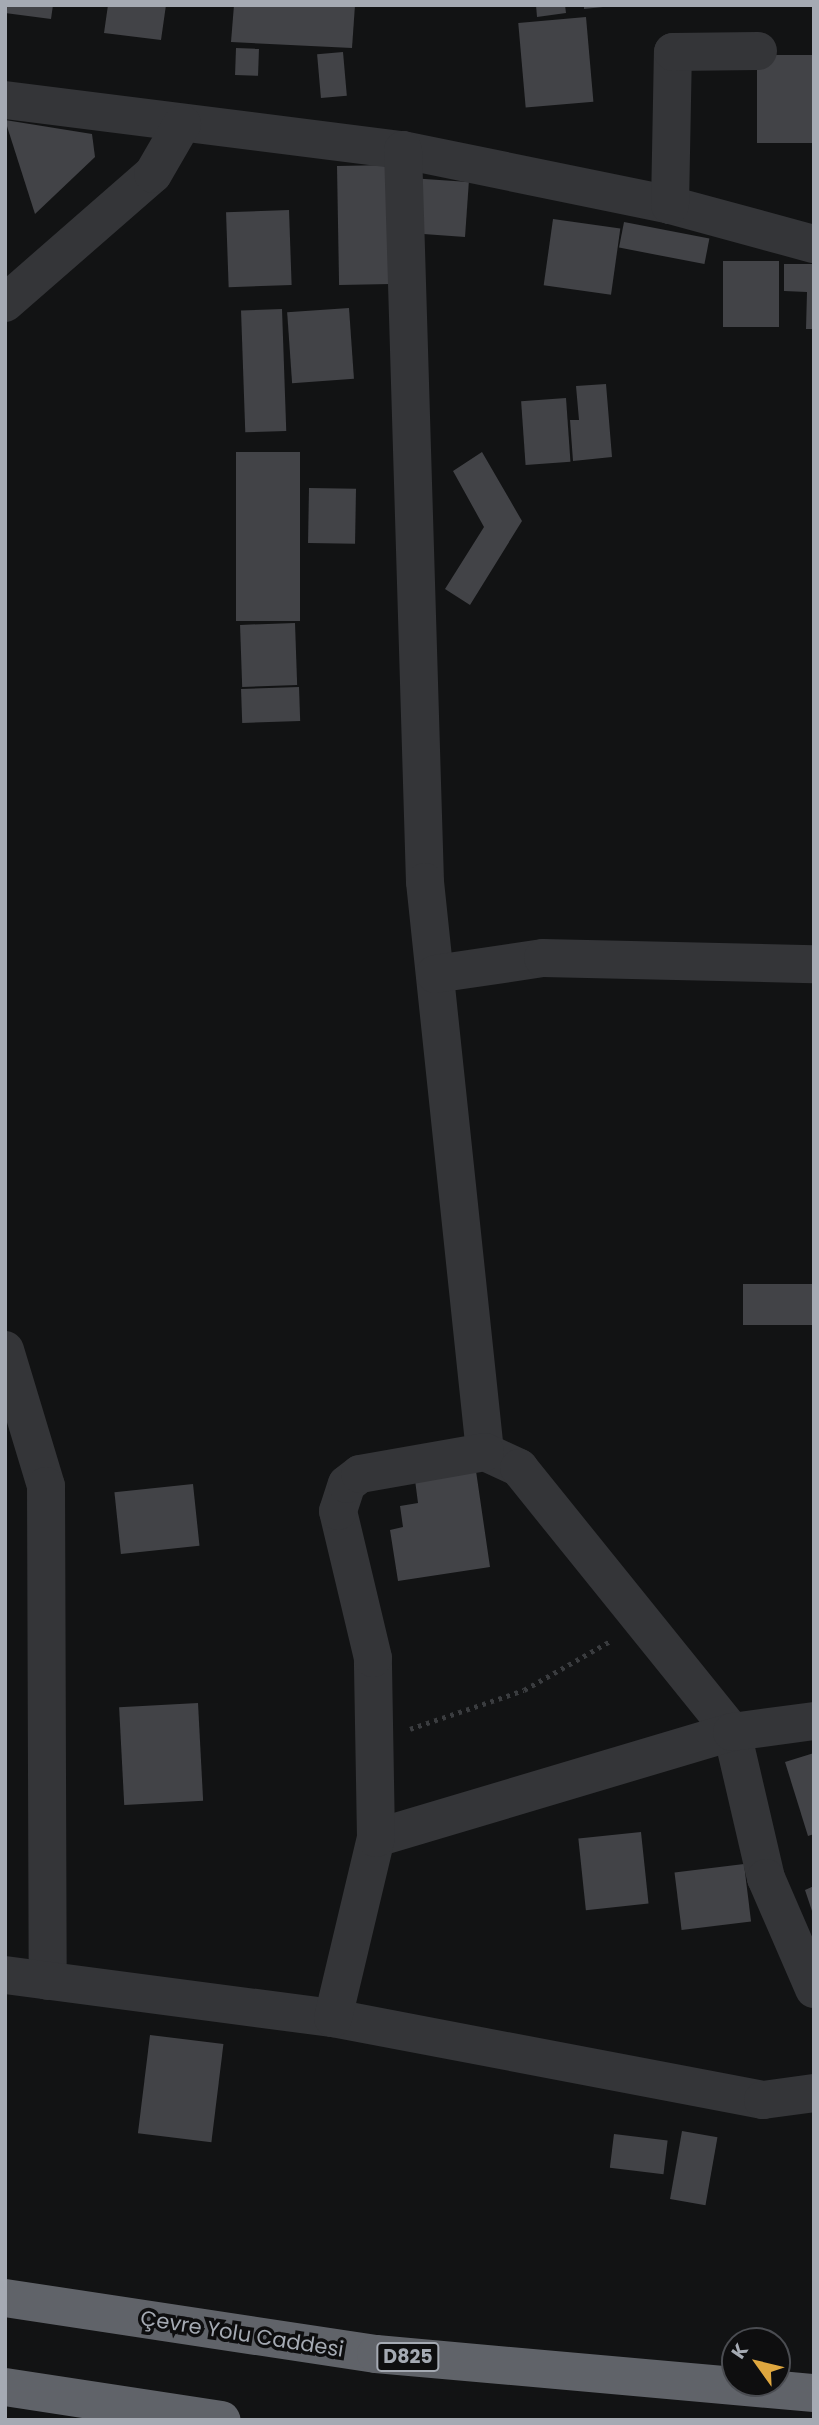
<!DOCTYPE html>
<html>
<head>
<meta charset="utf-8">
<style>
  body { margin:0 }
  #map { position:relative; width:819px; height:2425px; overflow:hidden; background:#121314; font-family:Poppins,sans-serif }
  div>[style] { position:absolute }
  .building>* { inset:0; background:#424347; transform-origin:0 0 }
  .path>* { height:4.5px; margin-top:-2.25px; transform-origin:0; background:repeating-linear-gradient(90deg,#3a3c3f 0 3.5px,transparent 0 8.5px) }
  .minor>* { height:38px; margin:-19px; padding:0 19px; transform-origin:19px; border-radius:19px; background:#343538 }
  .highway>* { height:38px; margin:-19px; padding:0 19px; transform-origin:19px; border-radius:19px; background:#606369 }
  span { translate:-50% -50%; white-space:nowrap; text-align:center; line-height:1.15; -webkit-text-stroke:7px #0e0e0f; paint-order:stroke }
  .shield-label span { padding:2px 5px; background:#0e0e0f; border:2px solid; border-radius:5px; -webkit-text-stroke-width:0 }
  .shield-label { font-size:19px; color:#a5aab3; font-weight:700 }
  .street-label { font-size:21px; color:#a5aab3 }
  .frame { position:absolute; inset:0; border:7px solid #a5aab3; pointer-events:none }
  .north { position:absolute; left:721px; top:2327px; width:70px; height:70px; box-sizing:border-box; background:#0e0e0f; border:2px solid #4a4c51; border-radius:50%; rotate:304deg; font-size:19px; font-weight:700; line-height:28px; text-align:center; color:#a5aab3 }
  .north::after { content:''; display:block; margin:auto; width:24px; height:32px; background:#dfa73f; clip-path:polygon(50% 0,100% 100%,50% 72%,0 100%) }
</style>
</head>
<body>
<div id="map">
  <div class="building">
    <div style="clip-path:polygon(5px 5px,53px 5px,51px 19px,5px 13px)"></div>
    <div style="clip-path:polygon(108px 5px,166px 5px,161px 40px,104px 33px)"></div>
    <div style="clip-path:polygon(234px 5px,355px 5px,352px 48px,231px 42px)"></div>
    <div style="clip-path:polygon(536px 5px,565px 5px,566px 13px,537px 17px)"></div>
    <div style="clip-path:polygon(584px 5px,603px 5px,603px 7px,584px 9px)"></div>
    <div style="left:586px;top:17px;width:85px;height:68px;rotate:85deg"></div>
    <div style="left:236px;top:48px;width:23px;height:27px;rotate:2deg"></div>
    <div style="left:343px;top:52px;width:44px;height:26px;rotate:85deg"></div>
    <div style="left:814px;top:55px;width:88px;height:57px;rotate:90deg"></div>
    <div style="clip-path:polygon(5px 120px,92px 134px,95px 157px,35px 214px)"></div>
    <div style="left:389px;top:165px;width:119px;height:52px;rotate:89deg"></div>
    <div style="left:410px;top:178px;width:59px;height:55px;rotate:4deg"></div>
    <div style="left:289px;top:210px;width:75px;height:63px;rotate:88deg"></div>
    <div style="left:553px;top:219px;width:68px;height:67px;rotate:8deg"></div>
    <div style="left:624px;top:222px;width:87px;height:26px;rotate:11deg"></div>
    <div style="left:723px;top:261px;width:56px;height:66px"></div>
    <div style="clip-path:polygon(784px 264px,814px 264px,814px 329px,806px 329px,807px 292px,784px 291px)"></div>
    <div style="left:349px;top:308px;width:71px;height:62px;rotate:86deg"></div>
    <div style="left:282px;top:309px;width:122px;height:41px;rotate:88deg"></div>
    <div style="clip-path:polygon(606px 384px,612px 457px,573px 461px,570px 420px,579px 420px,576px 386px)"></div>
    <div style="left:566px;top:398px;width:64px;height:45px;rotate:86deg"></div>
    <div style="left:236px;top:452px;width:64px;height:169px"></div>
    <div style="clip-path:polygon(482px 452px,522px 521px,470px 605px,445px 589px,484px 527px,453px 471px)"></div>
    <div style="left:309px;top:488px;width:47px;height:55px;rotate:1deg"></div>
    <div style="left:295px;top:623px;width:62px;height:55px;rotate:88deg"></div>
    <div style="left:299px;top:687px;width:34px;height:58px;rotate:88deg"></div>
    <div style="left:814px;top:1284px;width:41px;height:71px;rotate:90deg"></div>
    <div style="clip-path:polygon(476px 1471px,490px 1567px,398px 1581px,390px 1530px,403px 1527px,400px 1506px,418px 1503px,415px 1480px)"></div>
    <div style="left:193px;top:1484px;width:62px;height:79px;rotate:84deg"></div>
    <div style="left:198px;top:1703px;width:98px;height:79px;rotate:87deg"></div>
    <div style="clip-path:polygon(814px 1753px,814px 1834px,808px 1836px,785px 1762px)"></div>
    <div style="left:641px;top:1832px;width:72px;height:63px;rotate:84deg"></div>
    <div style="left:744px;top:1864px;width:58px;height:70px;rotate:83deg"></div>
    <div style="clip-path:polygon(814px 1886px,814px 1914px,813px 1914px,805px 1890px)"></div>
    <div style="left:150px;top:2035px;width:74px;height:99px;rotate:7deg"></div>
    <div style="left:682px;top:2131px;width:36px;height:69px;rotate:10deg"></div>
    <div style="left:614px;top:2134px;width:54px;height:34px;rotate:7deg"></div>
  </div>
  <div class="path">
    <div style="left:410px;top:1729px;width:120px;rotate:-18.9deg"></div>
    <div style="left:524px;top:1690px;width:101px;rotate:-29.6deg"></div>
  </div>
  <div class="minor">
    <div style="left:5px;top:100px;width:401px;rotate:7.2deg"></div>
    <div style="left:403px;top:150px;width:273px;rotate:11.6deg"></div>
    <div style="left:670px;top:205px;width:149px;rotate:15.2deg"></div>
    <div style="left:403px;top:150px;width:732px;rotate:88.28deg"></div>
    <div style="left:425px;top:882px;width:573px;rotate:83.99deg"></div>
    <div style="left:485px;top:1452px;width:38px;rotate:25deg"></div>
    <div style="left:519px;top:1468px;width:339px;rotate:51.1deg"></div>
    <div style="left:732px;top:1732px;width:150px;rotate:76.9deg"></div>
    <div style="left:766px;top:1878px;width:121px;rotate:66.6deg"></div>
    <div style="left:670px;top:205px;width:153px;rotate:-88.9deg"></div>
    <div style="left:673px;top:52px;width:85px;rotate:-0.7deg"></div>
    <div style="left:5px;top:303px;width:196px;rotate:-41.1deg"></div>
    <div style="left:153px;top:174px;width:58px;rotate:-59.9deg"></div>
    <div style="left:435px;top:974px;width:109px;rotate:-8.4deg"></div>
    <div style="left:543px;top:958px;width:271px;rotate:1.3deg"></div>
    <div style="left:5px;top:1350px;width:142px;rotate:73.2deg"></div>
    <div style="left:46px;top:1486px;width:495px;rotate:89.8deg"></div>
    <div style="left:376px;top:1838px;width:371px;rotate:-16.6deg"></div>
    <div style="left:732px;top:1732px;width:83px;rotate:-7.6deg"></div>
    <div style="left:5px;top:1975px;width:331px;rotate:7.5deg"></div>
    <div style="left:333px;top:2018px;width:438px;rotate:10.8deg"></div>
    <div style="left:763px;top:2100px;width:51px;rotate:-7.8deg"></div>
    <div style="left:333px;top:2018px;width:185px;rotate:-76.6deg"></div>
    <div style="left:376px;top:1838px;width:180px;rotate:-91deg"></div>
    <div style="left:373px;top:1658px;width:151px;rotate:-103.4deg"></div>
    <div style="left:338px;top:1511px;width:28px;rotate:-72deg"></div>
    <div style="left:347px;top:1484px;width:16px;rotate:-38deg"></div>
    <div style="left:360px;top:1474px;width:127px;rotate:-10deg"></div>
  </div>
  <div class="highway">
    <div style="left:5px;top:2298px;width:375px;rotate:8.6deg"></div>
    <div style="left:376px;top:2354px;width:440px;rotate:5.1deg"></div>
    <div style="left:5px;top:2387px;width:219px;rotate:8.7deg"></div>
  </div>
  <div class="shield-label">
    <span style="left:408px;top:2357px">D825</span>
  </div>
  <div class="street-label">
    <span style="left:242px;top:2334px;rotate:9deg">Çevre Yolu Caddesi</span>
  </div>
  <div class="frame"></div>
  <div class="north">K</div>
</div>
</body>
</html>
